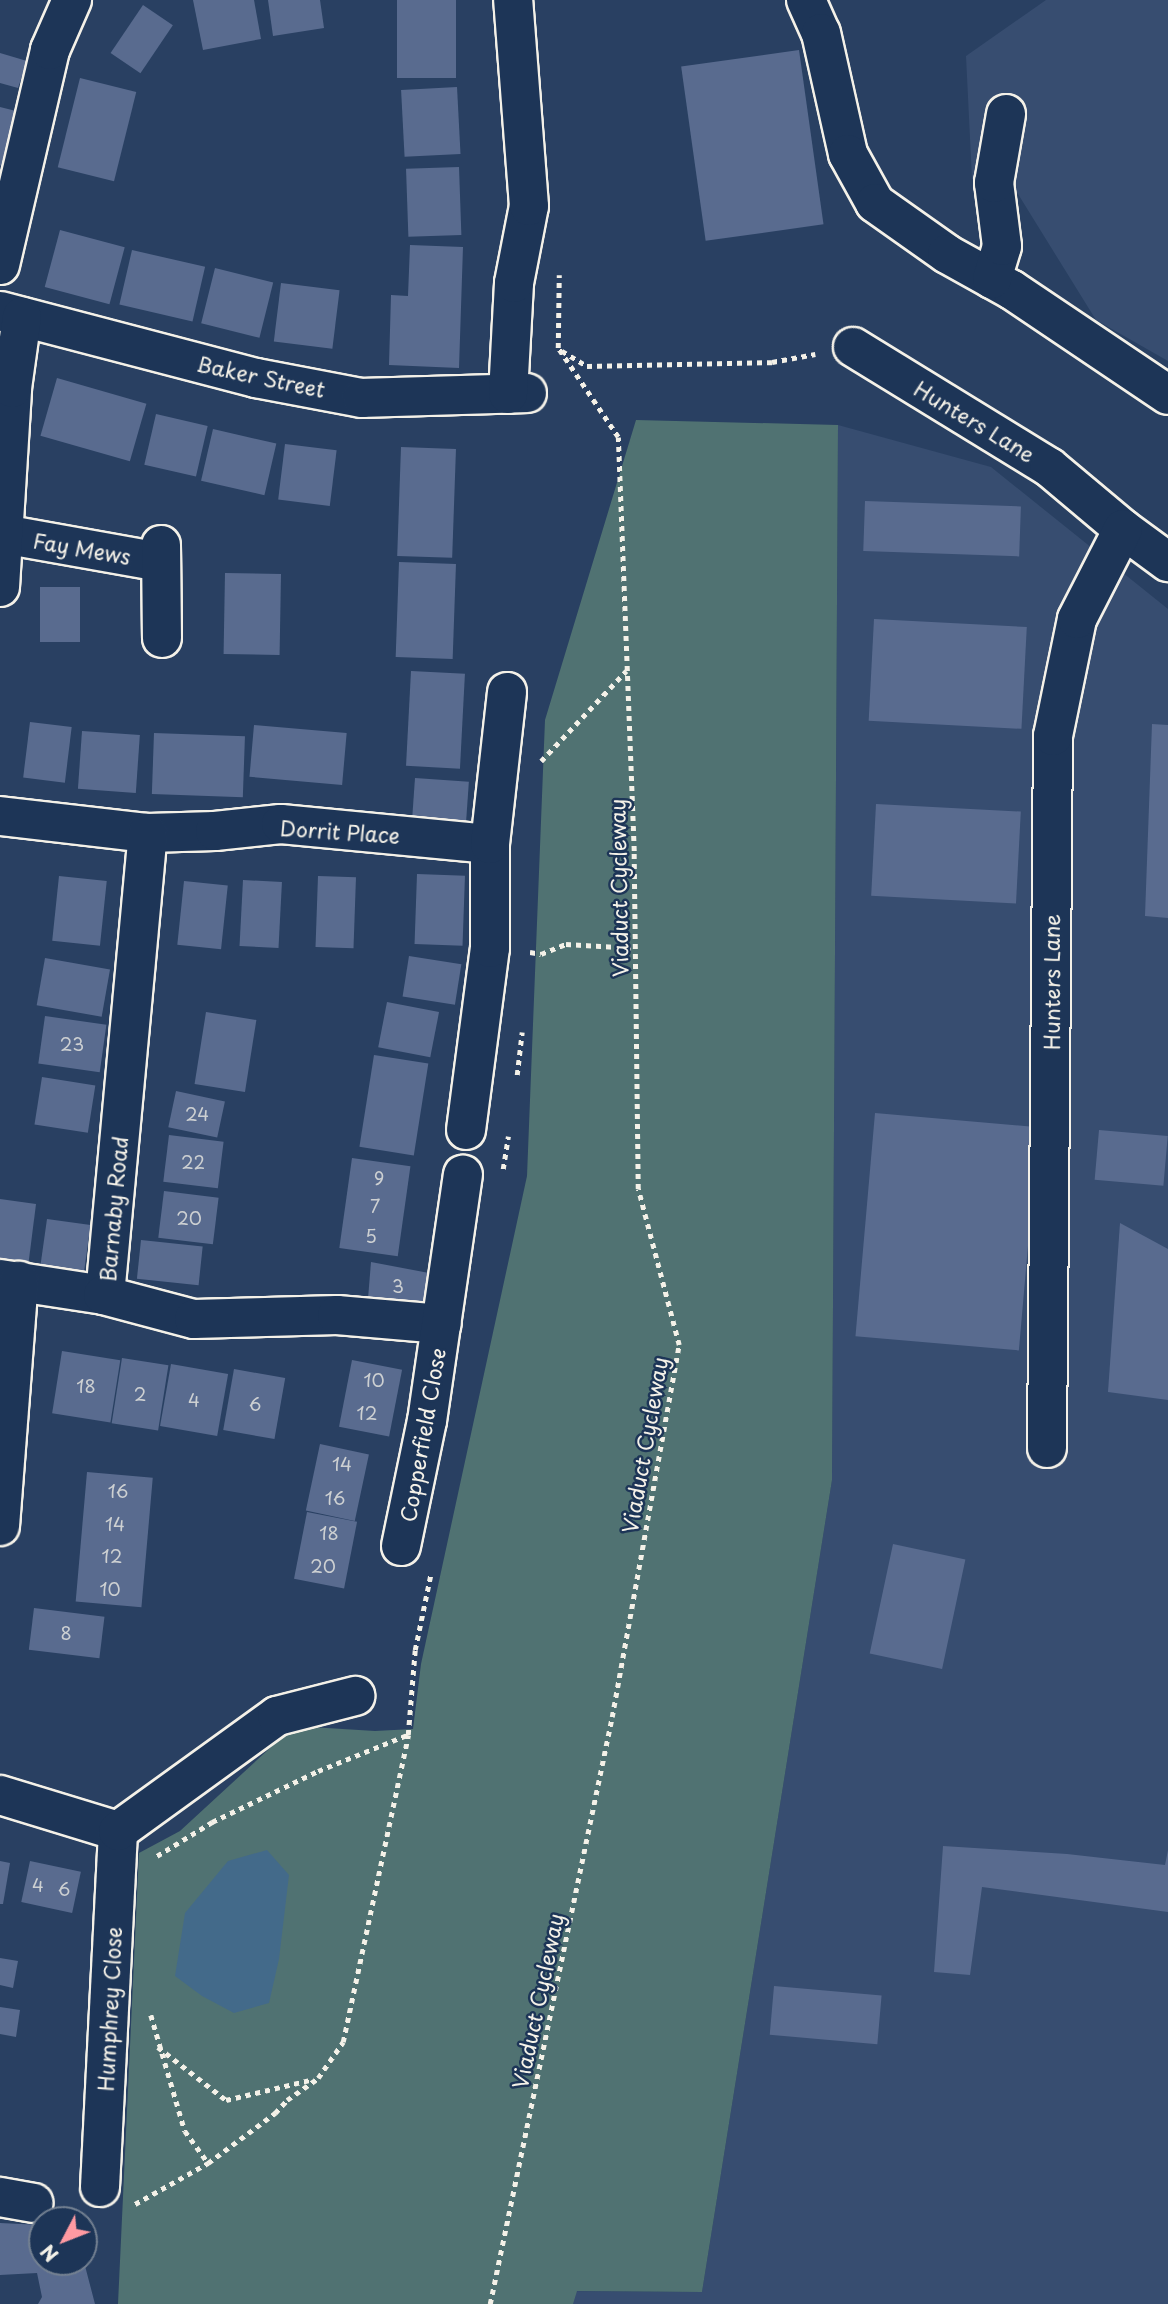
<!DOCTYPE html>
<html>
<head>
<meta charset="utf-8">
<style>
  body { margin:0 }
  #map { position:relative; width:1168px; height:2304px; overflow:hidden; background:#294062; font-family:"Playpen Sans",sans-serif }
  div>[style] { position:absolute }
  .built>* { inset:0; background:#374d70 }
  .green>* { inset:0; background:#507272 }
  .water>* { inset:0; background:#436a8a }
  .building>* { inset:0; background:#596b8f; transform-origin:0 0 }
  .path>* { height:4.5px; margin-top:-2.25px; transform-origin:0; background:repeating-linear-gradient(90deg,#f4f1e8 0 5px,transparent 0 10px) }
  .roads { filter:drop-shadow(2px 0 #f4f1e8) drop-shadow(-2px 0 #f4f1e8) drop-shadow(0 2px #f4f1e8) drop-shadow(0 -2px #f4f1e8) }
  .minor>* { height:38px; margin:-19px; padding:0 19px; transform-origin:19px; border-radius:19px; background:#1d3557 }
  span { translate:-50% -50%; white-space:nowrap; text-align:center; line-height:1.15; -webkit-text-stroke:5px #1d3557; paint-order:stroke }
  .number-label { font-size:18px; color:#cdd0d2 }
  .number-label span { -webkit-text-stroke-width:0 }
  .street-label { font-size:21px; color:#f4f1e8 }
  .north { position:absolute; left:28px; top:2206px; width:70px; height:70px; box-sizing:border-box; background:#1d3557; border:2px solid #738091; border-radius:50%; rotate:228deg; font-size:19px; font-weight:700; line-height:28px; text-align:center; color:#f4f1e8 }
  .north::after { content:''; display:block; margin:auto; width:24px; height:32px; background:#ff9aa2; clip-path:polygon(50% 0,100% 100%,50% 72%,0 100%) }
</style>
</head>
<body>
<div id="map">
  <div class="built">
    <div style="clip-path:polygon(1046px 0,1168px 0,1168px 361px,1096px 320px,1013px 186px,972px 179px,966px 56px)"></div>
    <div style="clip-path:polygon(838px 425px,991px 467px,1168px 609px,1168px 2304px,558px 2304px,560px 2291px,702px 2292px,832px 1480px)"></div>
  </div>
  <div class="green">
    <div style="clip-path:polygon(636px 420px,838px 425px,832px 1480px,702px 2292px,577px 2291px,573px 2304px,118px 2304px,139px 1853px,180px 1831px,294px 1726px,375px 1731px,413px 1729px,421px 1664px,527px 1176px,545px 720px)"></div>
  </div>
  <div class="water">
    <div style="clip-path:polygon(267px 1850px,289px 1875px,279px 1959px,269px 2003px,234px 2013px,202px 1996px,175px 1976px,185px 1913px,228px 1861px)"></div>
  </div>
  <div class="building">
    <div style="clip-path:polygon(193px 0,254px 0,261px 39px,203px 50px)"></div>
    <div style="clip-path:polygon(268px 0,320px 0,324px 28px,273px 36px)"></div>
    <div style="left:397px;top:0;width:59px;height:78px"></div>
    <div style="left:143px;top:5px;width:36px;height:58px;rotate:34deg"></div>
    <div style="left:799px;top:50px;width:176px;height:119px;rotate:82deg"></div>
    <div style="clip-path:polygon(0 53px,27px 61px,18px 88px,0 83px)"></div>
    <div style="left:80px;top:78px;width:58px;height:92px;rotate:14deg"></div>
    <div style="left:457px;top:87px;width:67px;height:56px;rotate:87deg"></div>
    <div style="clip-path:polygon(0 107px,16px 111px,1px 166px,0 165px)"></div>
    <div style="left:459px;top:167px;width:68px;height:53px;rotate:88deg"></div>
    <div style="left:60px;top:230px;width:67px;height:59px;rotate:15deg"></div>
    <div style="clip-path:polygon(410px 245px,463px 247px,459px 368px,389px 365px,391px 295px,408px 296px)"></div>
    <div style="left:132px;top:250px;width:75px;height:56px;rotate:13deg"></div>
    <div style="left:215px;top:268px;width:60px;height:57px;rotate:14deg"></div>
    <div style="left:281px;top:283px;width:59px;height:59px;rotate:7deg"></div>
    <div style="left:57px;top:378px;width:93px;height:60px;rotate:16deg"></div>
    <div style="left:156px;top:414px;width:53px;height:52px;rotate:13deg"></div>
    <div style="left:213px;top:429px;width:65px;height:53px;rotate:13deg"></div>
    <div style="left:285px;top:444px;width:52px;height:56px;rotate:7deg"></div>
    <div style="left:401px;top:447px;width:55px;height:109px;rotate:2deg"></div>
    <div style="left:865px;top:501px;width:156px;height:50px;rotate:2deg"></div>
    <div style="left:399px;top:562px;width:57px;height:95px;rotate:2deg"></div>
    <div style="left:225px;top:573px;width:56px;height:81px;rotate:1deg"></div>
    <div style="left:40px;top:587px;width:40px;height:55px"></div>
    <div style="left:874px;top:619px;width:153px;height:102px;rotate:3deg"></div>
    <div style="left:411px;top:671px;width:54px;height:95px;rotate:3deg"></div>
    <div style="left:30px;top:722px;width:42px;height:56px;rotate:7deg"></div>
    <div style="clip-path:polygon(1152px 724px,1168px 725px,1168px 918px,1145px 916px)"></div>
    <div style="left:254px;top:725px;width:93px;height:52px;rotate:5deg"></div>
    <div style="left:82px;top:731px;width:58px;height:58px;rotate:4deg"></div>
    <div style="left:154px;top:733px;width:91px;height:61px;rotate:2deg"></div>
    <div style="left:415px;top:778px;width:54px;height:46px;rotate:4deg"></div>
    <div style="left:876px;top:804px;width:145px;height:92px;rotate:3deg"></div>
    <div style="left:417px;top:874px;width:48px;height:70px;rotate:2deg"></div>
    <div style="left:59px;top:876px;width:48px;height:65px;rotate:6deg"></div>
    <div style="left:318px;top:876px;width:38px;height:71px;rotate:2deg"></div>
    <div style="left:243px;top:880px;width:39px;height:66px;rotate:3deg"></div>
    <div style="left:184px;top:881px;width:44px;height:64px;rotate:6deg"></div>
    <div style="left:409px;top:956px;width:53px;height:41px;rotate:9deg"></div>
    <div style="left:45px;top:958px;width:66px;height:48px;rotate:10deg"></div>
    <div style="left:387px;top:1002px;width:53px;height:46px;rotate:11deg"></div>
    <div style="left:206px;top:1012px;width:51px;height:73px;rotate:9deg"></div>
    <div style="left:45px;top:1016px;width:62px;height:48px;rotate:8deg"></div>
    <div style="left:374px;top:1055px;width:55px;height:93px;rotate:9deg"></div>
    <div style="left:42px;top:1077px;width:54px;height:48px;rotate:9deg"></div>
    <div style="left:176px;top:1091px;width:50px;height:37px;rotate:12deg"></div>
    <div style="left:875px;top:1113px;width:164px;height:224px;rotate:5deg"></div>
    <div style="left:1099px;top:1130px;width:69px;height:50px;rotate:5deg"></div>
    <div style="left:169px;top:1135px;width:55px;height:47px;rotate:7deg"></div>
    <div style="left:352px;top:1158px;width:59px;height:91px;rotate:8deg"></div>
    <div style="left:164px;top:1191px;width:55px;height:47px;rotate:7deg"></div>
    <div style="clip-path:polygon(0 1199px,36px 1204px,28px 1267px,0 1264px)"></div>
    <div style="left:47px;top:1219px;width:44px;height:48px;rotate:8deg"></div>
    <div style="clip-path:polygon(1120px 1223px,1168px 1249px,1168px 1400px,1108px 1392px)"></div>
    <div style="left:141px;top:1240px;width:62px;height:39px;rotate:6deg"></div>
    <div style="clip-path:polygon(371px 1262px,429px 1273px,423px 1306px,368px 1299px)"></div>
    <div style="left:62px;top:1351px;width:59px;height:63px;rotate:9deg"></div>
    <div style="left:122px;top:1358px;width:47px;height:66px;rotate:9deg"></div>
    <div style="left:352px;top:1360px;width:51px;height:68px;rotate:11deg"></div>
    <div style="left:171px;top:1364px;width:58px;height:63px;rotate:10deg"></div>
    <div style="left:234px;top:1369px;width:52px;height:62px;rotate:10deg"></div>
    <div style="left:320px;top:1444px;width:50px;height:68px;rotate:12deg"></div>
    <div style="left:87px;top:1472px;width:66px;height:130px;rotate:5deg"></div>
    <div style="left:307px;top:1512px;width:51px;height:68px;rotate:11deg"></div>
    <div style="left:893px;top:1544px;width:74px;height:112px;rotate:12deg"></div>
    <div style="left:34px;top:1608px;width:71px;height:42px;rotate:7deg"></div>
    <div style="clip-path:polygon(943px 1846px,1067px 1854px,1165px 1865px,1168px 1850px,1168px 1912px,982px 1887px,970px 1975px,934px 1972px)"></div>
    <div style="clip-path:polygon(0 1861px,10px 1863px,3px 1904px,0 1904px)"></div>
    <div style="left:30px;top:1861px;width:52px;height:42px;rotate:12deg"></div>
    <div style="clip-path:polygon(0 1958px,18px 1961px,13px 1988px,0 1985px)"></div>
    <div style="left:774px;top:1986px;width:108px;height:49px;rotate:5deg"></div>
    <div style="clip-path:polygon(0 2007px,20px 2010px,16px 2037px,0 2034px)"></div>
    <div style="clip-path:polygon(0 2223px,42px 2225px,42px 2262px,84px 2262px,95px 2304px,38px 2304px,42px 2297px,37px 2273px,0 2275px)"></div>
  </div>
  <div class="path">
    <div style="left:562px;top:351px;width:29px;rotate:31deg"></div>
    <div style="left:587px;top:366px;width:185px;rotate:-1.2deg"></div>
    <div style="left:772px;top:362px;width:44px;rotate:-10.5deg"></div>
    <div style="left:541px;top:761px;width:124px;rotate:-46.6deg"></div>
    <div style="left:530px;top:952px;width:11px;rotate:10deg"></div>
    <div style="left:541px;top:954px;width:27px;rotate:-22deg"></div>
    <div style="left:566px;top:944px;width:69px;rotate:3.3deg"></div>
    <div style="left:517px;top:1075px;width:43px;rotate:-83.4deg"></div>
    <div style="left:503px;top:1169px;width:33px;rotate:-81deg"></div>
    <div style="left:157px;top:1856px;width:65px;rotate:-31.7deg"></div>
    <div style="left:212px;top:1822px;width:118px;rotate:-25.7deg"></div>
    <div style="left:318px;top:1771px;width:96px;rotate:-22deg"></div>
    <div style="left:151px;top:2015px;width:121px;rotate:73.7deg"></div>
    <div style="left:185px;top:2131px;width:39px;rotate:54deg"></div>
    <div style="left:158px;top:2047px;width:86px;rotate:37.9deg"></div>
    <div style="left:226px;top:2100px;width:90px;rotate:-13.4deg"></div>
    <div style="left:135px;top:2204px;width:84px;rotate:-29.3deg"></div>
    <div style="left:208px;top:2163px;width:84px;rotate:-36.7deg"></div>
    <div style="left:275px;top:2113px;width:18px;rotate:-47deg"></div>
    <div style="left:287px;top:2100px;width:38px;rotate:-35deg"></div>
    <div style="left:318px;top:2078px;width:44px;rotate:-55.2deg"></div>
    <div style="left:343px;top:2042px;width:314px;rotate:-78deg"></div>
    <div style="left:408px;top:1735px;width:85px;rotate:-85.3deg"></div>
    <div style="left:415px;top:1650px;width:79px;rotate:-78.3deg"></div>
    <div style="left:490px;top:2304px;width:600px;rotate:-78.26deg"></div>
    <div style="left:612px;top:1717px;width:378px;rotate:-79.8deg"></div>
    <div style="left:679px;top:1345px;width:161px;rotate:-104.7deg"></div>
    <div style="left:638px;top:1189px;width:338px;rotate:-90.7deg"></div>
    <div style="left:634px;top:851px;width:414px;rotate:-92.2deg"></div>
    <div style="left:618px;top:437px;width:107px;rotate:-124deg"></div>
    <div style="left:558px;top:348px;width:73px;rotate:-89.2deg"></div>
  </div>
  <div class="roads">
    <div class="minor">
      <div style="left:806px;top:0;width:36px;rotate:66deg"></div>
      <div style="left:821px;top:33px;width:124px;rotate:77.4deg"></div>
      <div style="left:848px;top:154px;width:56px;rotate:61.1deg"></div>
      <div style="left:875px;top:203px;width:88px;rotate:35.3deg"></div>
      <div style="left:947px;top:254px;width:74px;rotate:29deg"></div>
      <div style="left:1012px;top:290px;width:188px;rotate:33.9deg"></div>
      <div style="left:0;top:265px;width:221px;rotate:-76.9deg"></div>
      <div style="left:50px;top:50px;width:55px;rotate:-66.3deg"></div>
      <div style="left:992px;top:279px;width:34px;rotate:-73deg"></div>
      <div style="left:1002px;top:246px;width:64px;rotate:-97.2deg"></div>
      <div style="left:994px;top:183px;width:70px;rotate:-80.1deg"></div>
      <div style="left:0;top:311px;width:265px;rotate:14.7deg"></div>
      <div style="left:256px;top:378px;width:108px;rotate:10.7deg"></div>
      <div style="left:362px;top:398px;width:165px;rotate:-1.7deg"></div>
      <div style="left:853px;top:347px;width:230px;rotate:31.5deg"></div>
      <div style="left:1049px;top:467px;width:97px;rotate:40deg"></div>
      <div style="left:1123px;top:529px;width:56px;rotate:36.3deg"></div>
      <div style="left:508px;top:394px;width:111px;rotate:-86.9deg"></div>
      <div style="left:514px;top:283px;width:78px;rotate:-79deg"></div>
      <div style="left:529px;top:206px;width:207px;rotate:-94.4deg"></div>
      <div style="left:3px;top:534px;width:159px;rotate:10.1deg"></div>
      <div style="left:161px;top:545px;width:93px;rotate:89.4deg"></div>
      <div style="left:0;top:587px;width:199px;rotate:-86.5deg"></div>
      <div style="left:12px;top:388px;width:72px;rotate:-82deg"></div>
      <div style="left:0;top:816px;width:149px;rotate:6.6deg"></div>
      <div style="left:148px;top:833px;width:67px;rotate:-1.7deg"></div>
      <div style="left:215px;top:831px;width:66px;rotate:-6.1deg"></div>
      <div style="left:281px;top:824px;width:210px;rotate:5.5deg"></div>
      <div style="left:466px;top:1130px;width:184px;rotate:-82.5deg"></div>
      <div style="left:490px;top:948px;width:104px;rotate:-90deg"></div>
      <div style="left:490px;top:844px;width:153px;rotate:-83.6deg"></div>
      <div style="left:0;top:1279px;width:106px;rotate:8.7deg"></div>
      <div style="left:105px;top:1295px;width:464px;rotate:-84.7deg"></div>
      <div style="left:103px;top:1295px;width:94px;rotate:14.8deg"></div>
      <div style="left:194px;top:1319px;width:143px;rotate:-1.6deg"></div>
      <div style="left:337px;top:1315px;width:105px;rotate:4.9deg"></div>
      <div style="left:1047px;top:1448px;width:712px;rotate:-89.52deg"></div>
      <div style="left:1053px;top:736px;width:119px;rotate:-78.4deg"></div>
      <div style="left:1077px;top:619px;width:101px;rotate:-62.9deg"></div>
      <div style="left:0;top:1526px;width:246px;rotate:-85.6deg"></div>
      <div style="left:401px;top:1546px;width:128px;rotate:-78.3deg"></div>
      <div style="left:427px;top:1421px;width:249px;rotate:-81.7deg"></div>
      <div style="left:0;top:1795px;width:123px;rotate:17deg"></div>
      <div style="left:100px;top:2187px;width:356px;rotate:-87.1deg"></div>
      <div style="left:118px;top:1831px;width:196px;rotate:-35.9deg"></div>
      <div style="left:277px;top:1716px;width:81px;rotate:-14.4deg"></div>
      <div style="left:0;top:2197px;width:34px;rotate:10deg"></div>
    </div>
  </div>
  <div class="number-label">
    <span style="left:72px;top:1044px">23</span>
    <span style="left:197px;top:1114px">24</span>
    <span style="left:193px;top:1162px">22</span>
    <span style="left:379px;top:1178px">9</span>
    <span style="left:375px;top:1206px">7</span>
    <span style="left:189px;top:1218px">20</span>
    <span style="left:371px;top:1236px">5</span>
    <span style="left:398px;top:1286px">3</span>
    <span style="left:374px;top:1380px">10</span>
    <span style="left:86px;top:1386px">18</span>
    <span style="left:140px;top:1394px">2</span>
    <span style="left:194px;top:1400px">4</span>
    <span style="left:255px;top:1404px">6</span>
    <span style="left:367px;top:1413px">12</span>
    <span style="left:342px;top:1464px">14</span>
    <span style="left:118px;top:1491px">16</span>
    <span style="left:335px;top:1498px">16</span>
    <span style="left:115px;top:1524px">14</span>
    <span style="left:329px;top:1533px">18</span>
    <span style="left:112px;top:1556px">12</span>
    <span style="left:323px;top:1566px">20</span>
    <span style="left:110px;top:1589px">10</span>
    <span style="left:66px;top:1633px">8</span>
    <span style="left:38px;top:1885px">4</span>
    <span style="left:64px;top:1889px">6</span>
  </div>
  <div class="street-label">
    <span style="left:261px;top:376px;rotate:12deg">Baker Street</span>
    <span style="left:975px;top:421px;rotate:31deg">Hunters Lane</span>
    <span style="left:82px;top:548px;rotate:10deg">Fay Mews</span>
    <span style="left:340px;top:831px;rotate:4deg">Dorrit Place</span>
    <span style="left:618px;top:888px;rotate:-91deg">Viaduct Cycleway</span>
    <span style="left:1051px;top:982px;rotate:-90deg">Hunters Lane</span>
    <span style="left:113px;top:1209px;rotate:-85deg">Barnaby Road</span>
    <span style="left:422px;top:1435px;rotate:-80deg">Copperfield Close</span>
    <span style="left:644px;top:1445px;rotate:-80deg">Viaduct Cycleway</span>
    <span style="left:537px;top:2001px;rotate:-78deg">Viaduct Cycleway</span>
    <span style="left:109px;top:2009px;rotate:-87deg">Humphrey Close</span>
  </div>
  <div class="north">N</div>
</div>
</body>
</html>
